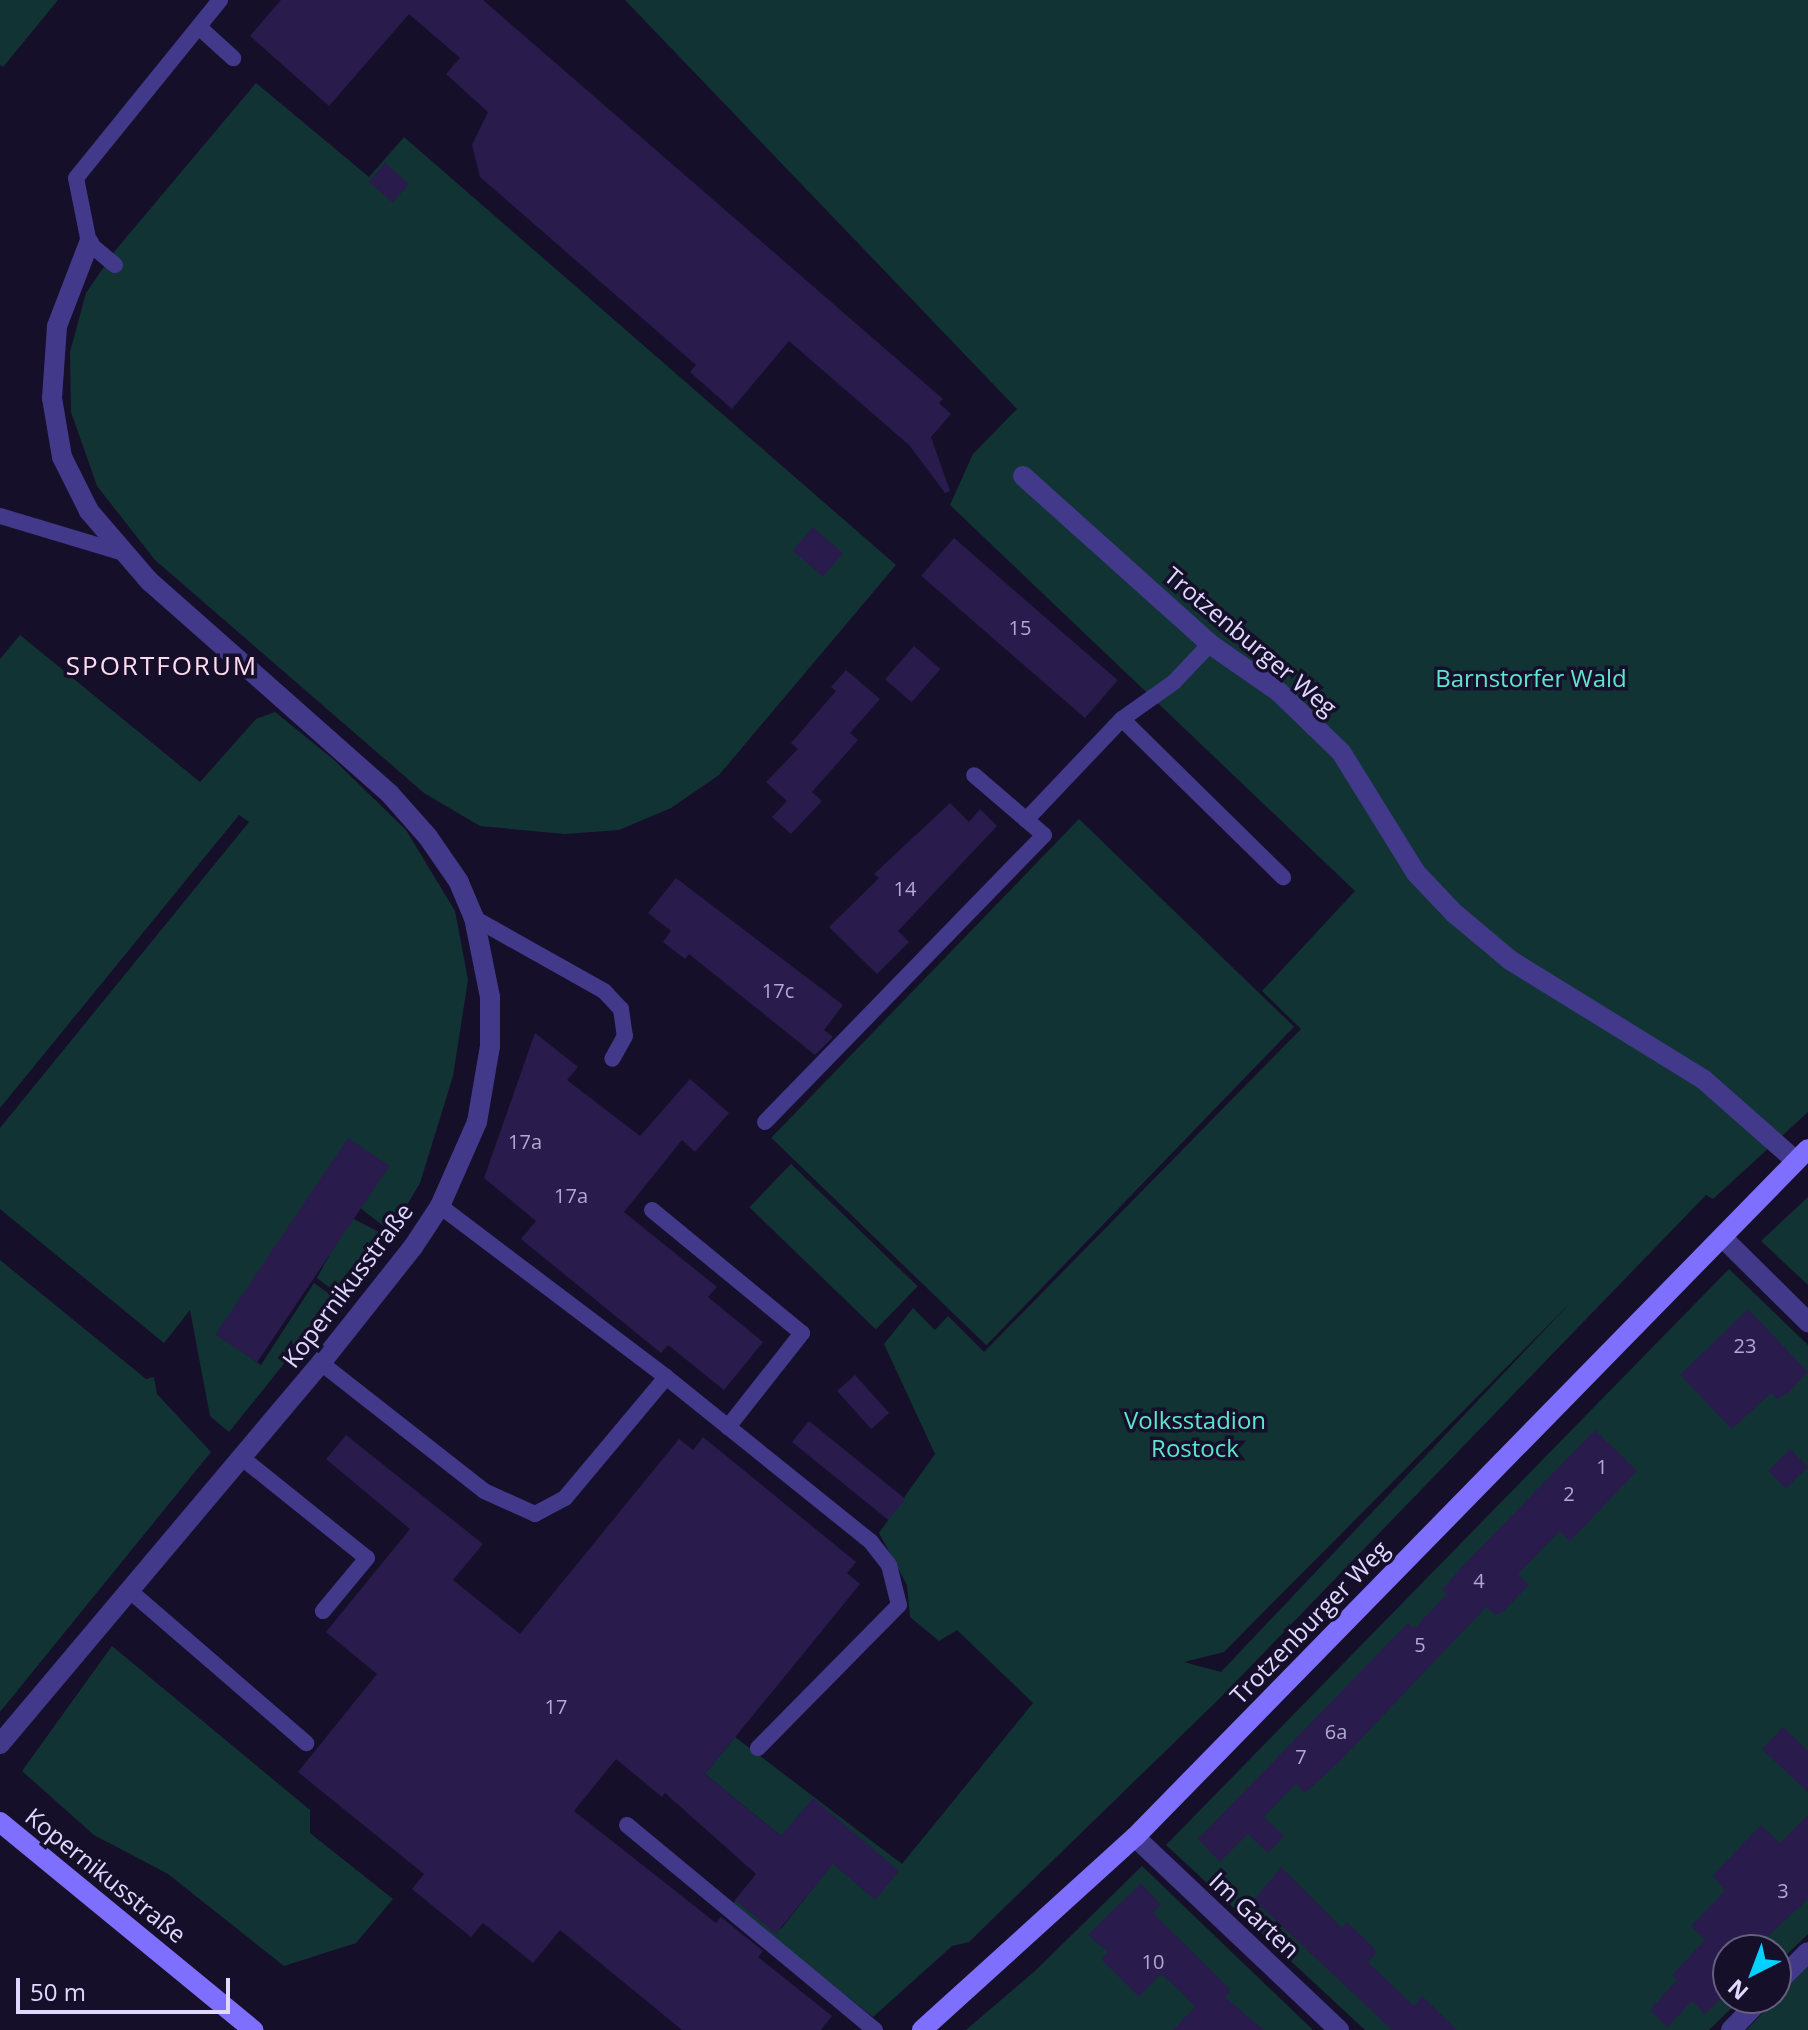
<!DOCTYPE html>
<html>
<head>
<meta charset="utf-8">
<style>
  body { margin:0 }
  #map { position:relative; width:1808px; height:2030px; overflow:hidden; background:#160f2a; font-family:"Open Sans",sans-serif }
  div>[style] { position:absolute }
  .green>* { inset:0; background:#123334; transform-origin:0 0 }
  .building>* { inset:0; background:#291b4c; transform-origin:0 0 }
  .lane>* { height:16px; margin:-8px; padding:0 8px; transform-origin:8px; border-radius:8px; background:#42398b }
  .street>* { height:20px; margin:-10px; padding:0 10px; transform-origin:10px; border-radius:10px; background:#42398b }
  .secondary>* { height:20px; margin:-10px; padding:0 10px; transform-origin:10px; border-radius:10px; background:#7f6fff }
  span { translate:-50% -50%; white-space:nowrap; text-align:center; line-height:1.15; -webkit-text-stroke:7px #160f2a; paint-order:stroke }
  .number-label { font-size:20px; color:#b2a9d2 }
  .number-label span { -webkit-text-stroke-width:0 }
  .street-label { font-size:24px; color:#e0d8ff }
  .park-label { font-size:24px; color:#5ee5ce }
  .neighbourhood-label { font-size:26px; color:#ffdaef; letter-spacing:2px }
  .north { position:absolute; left:1712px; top:1934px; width:80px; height:80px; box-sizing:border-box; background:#160f2a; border:2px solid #675f7f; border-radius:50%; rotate:222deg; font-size:22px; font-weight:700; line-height:32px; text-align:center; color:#e0d8ff }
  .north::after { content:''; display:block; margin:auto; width:28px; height:36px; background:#04d1ff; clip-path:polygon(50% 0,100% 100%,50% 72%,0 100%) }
  .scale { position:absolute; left:16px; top:1978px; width:214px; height:36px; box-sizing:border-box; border:4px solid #e0d8ff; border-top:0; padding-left:10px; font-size:24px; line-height:28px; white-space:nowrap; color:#e0d8ff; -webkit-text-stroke:6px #160f2a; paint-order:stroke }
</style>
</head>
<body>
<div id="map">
  <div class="green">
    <div style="clip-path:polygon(0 0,58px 0,3px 67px,0 65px)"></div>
    <div style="clip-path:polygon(evenodd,625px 0,1808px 0,1808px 1112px,1713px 1199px,1706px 1195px,1220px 1698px,969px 1942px,952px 1946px,873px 2017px,732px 1905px,739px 1895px,781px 1929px,815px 1886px,782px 1859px,792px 1845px,705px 1774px,735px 1737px,902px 1864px,1033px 1703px,957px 1630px,939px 1641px,910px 1617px,907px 1585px,879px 1533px,935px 1454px,884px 1344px,913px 1308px,935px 1330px,948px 1316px,984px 1352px,1301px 1029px,1262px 991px,1355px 891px,950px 505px,973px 454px,1017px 409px,625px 0,1573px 1300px,1221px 1672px,1184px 1662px,1224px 1652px,1573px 1300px)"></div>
    <div style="clip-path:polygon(256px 83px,369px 177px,404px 137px,896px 565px,719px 775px,671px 808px,619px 830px,565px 834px,480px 826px,424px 793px,155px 560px,97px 486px,71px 412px,70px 352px,86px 293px,114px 252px)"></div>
    <div style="clip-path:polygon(20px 635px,200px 782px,256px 719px,275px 712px,333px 759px,406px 830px,455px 911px,468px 980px,453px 1076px,420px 1183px,391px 1232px,359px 1207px,389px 1166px,348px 1139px,221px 1337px,261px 1365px,314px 1283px,336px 1299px,229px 1432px,210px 1416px,190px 1310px,164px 1343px,0 1209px,0 1128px,249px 822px,239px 815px,0 1108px,0 659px)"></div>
    <div style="left:1079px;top:819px;width:299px;height:443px;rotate:44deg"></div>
    <div style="left:791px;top:1164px;width:176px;height:60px;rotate:44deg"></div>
    <div style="clip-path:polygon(1808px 1197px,1808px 1285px,1761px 1241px)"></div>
    <div style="clip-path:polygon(350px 1217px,387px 1236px,340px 1296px,317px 1278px)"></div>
    <div style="clip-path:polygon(0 1260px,146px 1379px,154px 1377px,157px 1394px,211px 1452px,0 1712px)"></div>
    <div style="clip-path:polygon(1729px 1269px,1808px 1345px,1808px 1934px,1776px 1965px,1776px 1950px,1728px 1950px,1728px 1998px,1742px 1998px,1709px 2030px,1365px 2030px,1166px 1845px)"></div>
    <div style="clip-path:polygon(112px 1646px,310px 1810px,310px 1833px,393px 1899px,356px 1943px,284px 1966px,168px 1874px,94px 1835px,22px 1771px)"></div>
    <div style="clip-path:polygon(1142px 1866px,1313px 2030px,966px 2030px,1035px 1971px)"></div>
    <div style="clip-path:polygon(1808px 1965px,1808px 2030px,1746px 2030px,1754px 2022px)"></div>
  </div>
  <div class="building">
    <div style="clip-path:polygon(281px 0,483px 0,943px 399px,939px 403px,951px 414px,931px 437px,950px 491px,945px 493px,909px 445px,789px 341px,732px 409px,690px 372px,696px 365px,480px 177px,472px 145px,488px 112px,446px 74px,460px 58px,409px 14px,329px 106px,250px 36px)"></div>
    <div style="left:385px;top:163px;width:32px;height:25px;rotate:41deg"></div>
    <div style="left:813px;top:527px;width:40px;height:31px;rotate:41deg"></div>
    <div style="left:954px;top:538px;width:217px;height:50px;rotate:41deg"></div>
    <div style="left:914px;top:646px;width:35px;height:44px;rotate:41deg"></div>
    <div style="clip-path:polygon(846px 670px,880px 699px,850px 733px,858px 740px,812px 792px,822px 801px,791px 834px,772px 817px,787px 801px,766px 782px,798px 749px,791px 743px,836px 691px,831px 687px)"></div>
    <div style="clip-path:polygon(950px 803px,969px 822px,980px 809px,997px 826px,898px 931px,909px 942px,877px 974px,829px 927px,879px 878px,874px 874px)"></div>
    <div style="clip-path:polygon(676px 878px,843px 1005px,824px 1030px,833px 1037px,815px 1055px,689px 954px,685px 959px,663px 942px,671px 931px,648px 913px)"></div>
    <div style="clip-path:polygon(535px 1033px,578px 1067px,567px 1080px,640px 1136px,690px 1079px,729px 1113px,695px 1152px,682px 1140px,624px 1212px,717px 1287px,708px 1297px,763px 1342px,724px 1390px,668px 1345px,661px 1353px,521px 1239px,536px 1221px,484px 1178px)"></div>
    <div style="left:348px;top:1138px;width:50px;height:237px;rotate:34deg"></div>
    <div style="clip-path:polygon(1748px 1309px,1808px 1372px,1788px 1393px,1777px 1399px,1771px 1393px,1732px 1429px,1680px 1375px)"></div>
    <div style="left:855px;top:1375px;width:51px;height:24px;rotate:48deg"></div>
    <div style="left:809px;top:1421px;width:124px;height:27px;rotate:39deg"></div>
    <div style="clip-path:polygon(1595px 1430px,1637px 1471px,1570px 1541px,1560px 1531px,1518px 1574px,1529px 1585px,1504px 1611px,1495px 1615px,1486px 1607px,1342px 1759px,1305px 1793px,1296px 1784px,1264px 1817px,1284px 1836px,1268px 1853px,1248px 1834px,1220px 1862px,1198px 1839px,1408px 1623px,1414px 1629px,1447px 1594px,1442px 1590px,1460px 1569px)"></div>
    <div style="clip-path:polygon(346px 1435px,483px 1544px,453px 1580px,520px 1634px,679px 1439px,693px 1450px,703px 1437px,856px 1562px,847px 1573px,860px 1584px,705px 1774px,781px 1836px,813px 1798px,899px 1871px,875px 1900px,833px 1864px,776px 1934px,735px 1900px,756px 1874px,665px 1793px,662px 1797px,616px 1759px,574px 1811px,716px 1923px,721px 1917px,763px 1951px,758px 1957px,832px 2016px,821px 2030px,682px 2030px,560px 1930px,533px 1963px,483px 1923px,471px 1937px,412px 1889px,424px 1874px,298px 1772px,377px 1674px,326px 1632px,410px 1529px,326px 1459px)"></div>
    <div style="left:1790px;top:1449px;width:25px;height:31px;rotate:45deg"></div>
    <div style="clip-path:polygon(1783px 1727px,1808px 1751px,1808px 1792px,1762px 1749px)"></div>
    <div style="clip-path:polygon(1808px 1815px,1808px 1899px,1753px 1950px,1728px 1950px,1728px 1992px,1705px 2014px,1692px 2001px,1667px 2027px,1650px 2010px,1677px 1980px,1672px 1975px,1705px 1940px,1691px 1926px,1725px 1891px,1713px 1875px,1761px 1825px,1780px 1843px)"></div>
    <div style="clip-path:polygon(1281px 1867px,1342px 1928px,1347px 1922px,1368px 1942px,1377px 1952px,1368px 1962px,1414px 2006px,1422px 1996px,1457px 2030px,1392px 2030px,1254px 1900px)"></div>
    <div style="clip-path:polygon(1141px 1883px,1161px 1905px,1153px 1913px,1231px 1990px,1225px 1997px,1264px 2030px,1173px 2030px,1195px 2007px,1180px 1991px,1161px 1974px,1139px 1997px,1101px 1959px,1108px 1952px,1088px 1935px)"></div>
  </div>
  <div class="lane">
    <div style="left:200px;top:28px;width:45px;rotate:42.3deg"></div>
    <div style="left:115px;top:265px;width:34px;rotate:-140deg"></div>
    <div style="left:89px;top:243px;width:66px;rotate:-101.3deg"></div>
    <div style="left:76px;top:178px;width:229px;rotate:-51deg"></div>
    <div style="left:0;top:516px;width:125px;rotate:16.7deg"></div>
    <div style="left:1122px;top:719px;width:226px;rotate:44.5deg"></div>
    <div style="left:1026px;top:820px;width:139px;rotate:-46.5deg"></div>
    <div style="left:1122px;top:719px;width:64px;rotate:-35.4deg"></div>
    <div style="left:1174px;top:682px;width:52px;rotate:-46.5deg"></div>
    <div style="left:474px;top:918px;width:149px;rotate:29.3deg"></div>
    <div style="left:604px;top:991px;width:25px;rotate:47deg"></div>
    <div style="left:621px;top:1009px;width:27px;rotate:82deg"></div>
    <div style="left:625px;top:1036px;width:26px;rotate:119deg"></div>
    <div style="left:765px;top:1122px;width:400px;rotate:-45.8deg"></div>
    <div style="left:1044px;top:835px;width:92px;rotate:-139.4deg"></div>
    <div style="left:440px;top:1206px;width:283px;rotate:37.1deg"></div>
    <div style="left:666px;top:1377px;width:263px;rotate:38.8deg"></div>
    <div style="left:871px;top:1542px;width:29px;rotate:52deg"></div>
    <div style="left:889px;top:1565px;width:41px;rotate:76deg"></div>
    <div style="left:899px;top:1605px;width:201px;rotate:134.6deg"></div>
    <div style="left:652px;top:1210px;width:194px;rotate:39.4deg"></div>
    <div style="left:802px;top:1333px;width:120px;rotate:128.2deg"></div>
    <div style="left:321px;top:1363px;width:207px;rotate:38.1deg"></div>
    <div style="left:484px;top:1491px;width:56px;rotate:24.3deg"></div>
    <div style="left:535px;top:1514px;width:34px;rotate:-28deg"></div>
    <div style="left:565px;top:1498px;width:158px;rotate:-50.1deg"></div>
    <div style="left:242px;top:1458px;width:160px;rotate:38.7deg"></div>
    <div style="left:367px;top:1558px;width:69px;rotate:129.7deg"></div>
    <div style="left:130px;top:1591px;width:233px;rotate:40.8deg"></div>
    <div style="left:627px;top:1825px;width:322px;rotate:39.6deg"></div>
  </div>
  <div class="street">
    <div style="left:1023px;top:476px;width:251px;rotate:41.9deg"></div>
    <div style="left:1210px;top:644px;width:84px;rotate:34.8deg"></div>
    <div style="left:1279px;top:692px;width:86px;rotate:44.1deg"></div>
    <div style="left:1341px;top:752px;width:142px;rotate:58.2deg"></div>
    <div style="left:1416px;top:873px;width:55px;rotate:46.5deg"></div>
    <div style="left:1454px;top:913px;width:73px;rotate:40deg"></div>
    <div style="left:1510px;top:960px;width:227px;rotate:31.7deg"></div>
    <div style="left:1703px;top:1079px;width:124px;rotate:41.4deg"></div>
    <div style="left:1723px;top:1238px;width:120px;rotate:44.7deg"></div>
    <div style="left:0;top:1744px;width:498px;rotate:-49.9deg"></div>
    <div style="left:321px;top:1363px;width:148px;rotate:-51.6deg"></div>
    <div style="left:413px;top:1247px;width:49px;rotate:-56.6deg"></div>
    <div style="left:440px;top:1206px;width:92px;rotate:-66.2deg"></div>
    <div style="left:477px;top:1122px;width:77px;rotate:-80.3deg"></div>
    <div style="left:490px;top:1046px;width:49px;rotate:-90deg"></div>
    <div style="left:490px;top:997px;width:81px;rotate:-101.4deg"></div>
    <div style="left:474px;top:918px;width:39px;rotate:-113deg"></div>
    <div style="left:459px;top:882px;width:55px;rotate:-124.6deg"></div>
    <div style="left:428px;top:837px;width:57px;rotate:-131.5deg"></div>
    <div style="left:390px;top:794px;width:320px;rotate:-138.5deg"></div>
    <div style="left:150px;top:582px;width:94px;rotate:-130.7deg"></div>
    <div style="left:89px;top:511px;width:60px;rotate:-116.6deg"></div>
    <div style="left:62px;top:457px;width:60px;rotate:-99.6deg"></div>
    <div style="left:52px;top:398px;width:72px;rotate:-86deg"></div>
    <div style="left:57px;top:326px;width:89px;rotate:-68.9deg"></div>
    <div style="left:1135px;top:1837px;width:281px;rotate:43.4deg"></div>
    <div style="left:1776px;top:1984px;width:45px;rotate:-45deg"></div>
    <div style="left:1731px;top:2030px;width:45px;rotate:-45.9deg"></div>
  </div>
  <div class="secondary">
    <div style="left:0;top:1822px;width:328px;rotate:39.4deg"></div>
    <div style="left:922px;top:2030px;width:287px;rotate:-42.2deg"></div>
    <div style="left:1135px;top:1837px;width:962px;rotate:-45.63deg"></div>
  </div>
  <div class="number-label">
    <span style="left:1020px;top:627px">15</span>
    <span style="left:905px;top:888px">14</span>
    <span style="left:778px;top:990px">17c</span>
    <span style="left:525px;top:1141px">17a</span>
    <span style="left:571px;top:1195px">17a</span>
    <span style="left:1745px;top:1345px">23</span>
    <span style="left:1602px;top:1466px">1</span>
    <span style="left:1569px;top:1493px">2</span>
    <span style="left:1479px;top:1580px">4</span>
    <span style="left:1420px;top:1644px">5</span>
    <span style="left:556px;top:1706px">17</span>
    <span style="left:1336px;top:1731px">6a</span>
    <span style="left:1301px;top:1756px">7</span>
    <span style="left:1783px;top:1890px">3</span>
    <span style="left:1153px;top:1961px">10</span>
  </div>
  <div class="street-label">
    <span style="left:1251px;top:641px;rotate:40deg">Trotzenburger Weg</span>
    <span style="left:347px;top:1285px;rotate:-53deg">Kopernikusstraße</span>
    <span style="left:1309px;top:1622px;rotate:-46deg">Trotzenburger Weg</span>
    <span style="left:106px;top:1875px;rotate:39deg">Kopernikusstraße</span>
    <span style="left:1255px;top:1915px;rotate:43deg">Im Garten</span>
  </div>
  <div class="park-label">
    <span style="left:1531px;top:678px">Barnstorfer Wald</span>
    <span style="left:1195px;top:1434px">Volksstadion<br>Rostock</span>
  </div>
  <div class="neighbourhood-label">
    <span style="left:162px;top:666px">SPORTFORUM</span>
  </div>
  <div class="north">N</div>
  <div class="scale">50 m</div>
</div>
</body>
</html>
